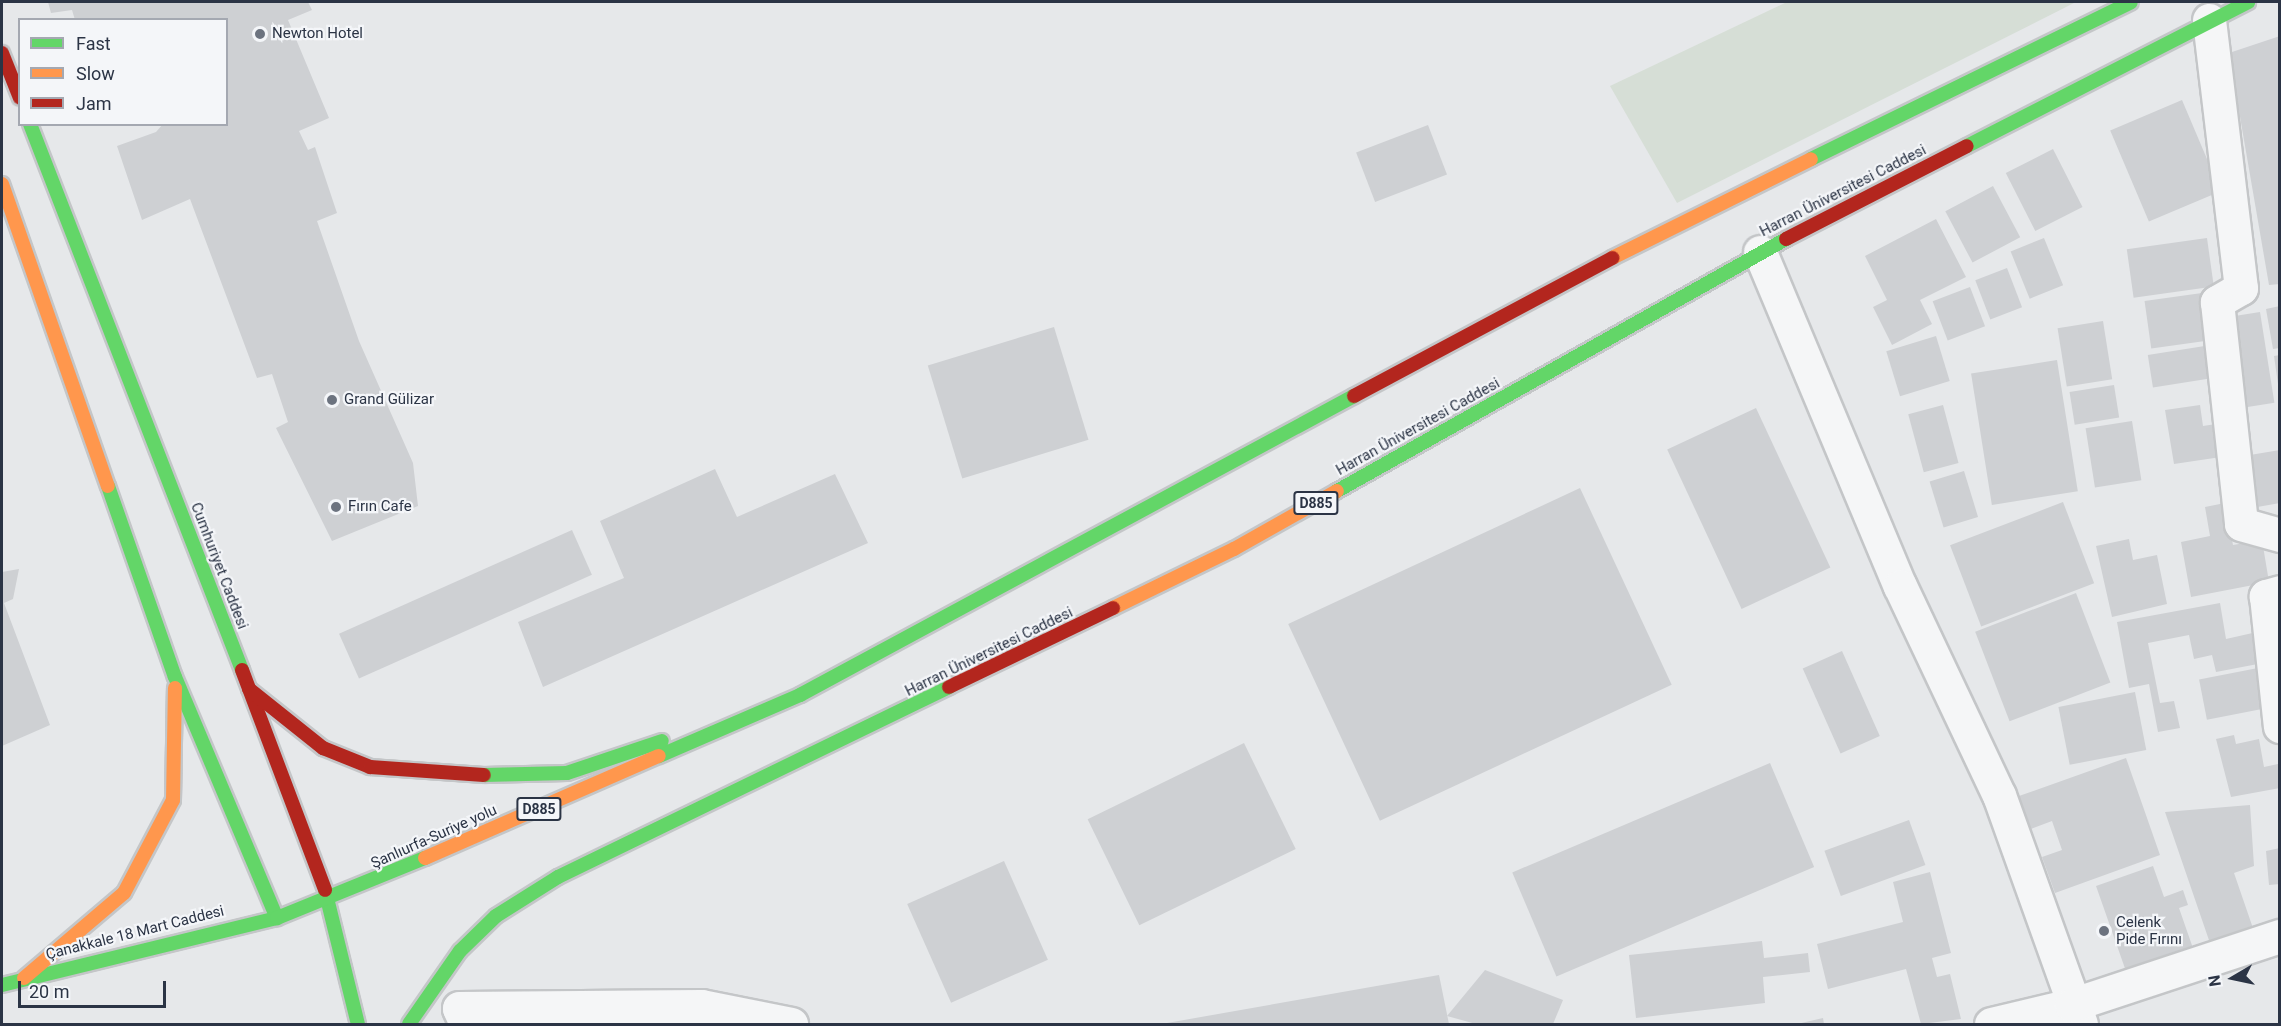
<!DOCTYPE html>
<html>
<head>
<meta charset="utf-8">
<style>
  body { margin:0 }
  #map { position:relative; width:2281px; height:1026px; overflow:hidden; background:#e6e8ea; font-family:Roboto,sans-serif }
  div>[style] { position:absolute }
  .green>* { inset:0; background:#d6ded6 }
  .building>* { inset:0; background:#ced0d3; transform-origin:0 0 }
  .roads { filter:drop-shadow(2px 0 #c4c6c8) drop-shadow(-2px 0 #c4c6c8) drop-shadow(0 2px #c4c6c8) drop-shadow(0 -2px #c4c6c8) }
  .street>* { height:33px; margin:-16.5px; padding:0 16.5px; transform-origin:16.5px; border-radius:16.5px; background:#f5f6f7 }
  .fast>* { height:14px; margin:-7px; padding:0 7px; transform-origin:7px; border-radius:7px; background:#63d668 }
  .slow>* { height:14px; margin:-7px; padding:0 7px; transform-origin:7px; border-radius:7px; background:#ff974d }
  .jam>* { height:14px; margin:-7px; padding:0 7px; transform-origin:7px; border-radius:7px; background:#b3261e }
  .dots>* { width:16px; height:16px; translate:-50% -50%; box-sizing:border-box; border:3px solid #f4f6f9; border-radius:50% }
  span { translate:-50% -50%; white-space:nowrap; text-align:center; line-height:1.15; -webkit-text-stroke:4.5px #f4f6f9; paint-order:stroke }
  .shield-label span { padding:2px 4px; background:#f4f6f9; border:2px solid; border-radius:4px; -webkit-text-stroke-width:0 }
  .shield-label { font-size:14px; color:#2b3445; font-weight:700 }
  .poi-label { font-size:15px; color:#2b3445 }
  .left { translate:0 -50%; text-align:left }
  .street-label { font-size:15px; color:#2b3445 }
  .frame { position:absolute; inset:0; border:3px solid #2b3445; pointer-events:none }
  .legend { position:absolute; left:18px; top:18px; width:210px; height:108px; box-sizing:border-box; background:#f4f6f9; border:2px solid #a4a8b1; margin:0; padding:8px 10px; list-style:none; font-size:18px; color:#2b3445 }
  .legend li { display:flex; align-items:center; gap:12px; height:30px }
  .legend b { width:30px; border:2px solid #a4a8b1 }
  .north { position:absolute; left:2203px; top:948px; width:60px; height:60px; -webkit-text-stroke:4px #f4f6f9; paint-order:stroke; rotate:261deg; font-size:16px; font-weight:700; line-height:24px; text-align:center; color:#2b3445 }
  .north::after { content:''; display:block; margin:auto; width:21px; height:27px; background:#2b3445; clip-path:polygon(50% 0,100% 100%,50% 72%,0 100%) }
  .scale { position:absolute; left:18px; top:981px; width:148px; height:27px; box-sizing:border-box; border:3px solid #2b3445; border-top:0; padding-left:8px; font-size:18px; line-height:21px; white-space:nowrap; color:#2b3445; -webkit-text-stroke:4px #f4f6f9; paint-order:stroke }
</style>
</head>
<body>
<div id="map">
  <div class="green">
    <div style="clip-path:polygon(1787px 2px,2076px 2px,1677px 203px,1610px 86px)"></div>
  </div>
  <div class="building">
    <div style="clip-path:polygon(48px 2px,308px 2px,312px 10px,288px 20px,329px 118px,299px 131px,308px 150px,315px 147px,337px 213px,317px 221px,359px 341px,413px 463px,418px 506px,332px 541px,276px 428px,288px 422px,272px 374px,257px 378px,190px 199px,142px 220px,117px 146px,156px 132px,163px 124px,226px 124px,226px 20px,75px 20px,72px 10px,51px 13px)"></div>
    <div style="clip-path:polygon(2280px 36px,2280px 284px,2269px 285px,2229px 53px)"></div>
    <div style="left:2182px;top:100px;width:99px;height:78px;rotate:67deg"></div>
    <div style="left:1428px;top:125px;width:53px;height:77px;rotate:69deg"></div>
    <div style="left:2053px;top:149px;width:65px;height:53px;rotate:63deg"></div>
    <div style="left:1993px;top:186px;width:58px;height:54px;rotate:62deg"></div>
    <div style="clip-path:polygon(1936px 219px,1966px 277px,1920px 300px,1932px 324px,1892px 345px,1873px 307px,1887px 300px,1865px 256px)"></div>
    <div style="left:2044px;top:238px;width:51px;height:36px;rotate:68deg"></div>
    <div style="left:2207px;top:238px;width:49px;height:81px;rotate:82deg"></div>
    <div style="left:2007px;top:268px;width:42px;height:34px;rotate:69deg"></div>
    <div style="left:1970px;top:287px;width:42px;height:40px;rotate:69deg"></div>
    <div style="left:2202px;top:293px;width:48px;height:58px;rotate:82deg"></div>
    <div style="clip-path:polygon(2280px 306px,2280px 348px,2273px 349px,2266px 309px)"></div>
    <div style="left:2260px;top:312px;width:92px;height:32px;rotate:81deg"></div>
    <div style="left:2103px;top:321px;width:59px;height:46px;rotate:81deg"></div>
    <div style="left:1054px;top:327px;width:118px;height:132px;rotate:73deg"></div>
    <div style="left:1936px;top:336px;width:47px;height:52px;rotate:73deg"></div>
    <div style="left:2211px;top:345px;width:33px;height:64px;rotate:81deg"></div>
    <div style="clip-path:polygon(2280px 355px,2280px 384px,2278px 384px,2274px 356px)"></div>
    <div style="left:2057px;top:360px;width:133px;height:87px;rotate:81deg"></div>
    <div style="left:2114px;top:385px;width:33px;height:45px;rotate:81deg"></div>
    <div style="left:1943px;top:405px;width:60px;height:36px;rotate:75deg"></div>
    <div style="clip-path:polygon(2200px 405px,2203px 426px,2216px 424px,2221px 457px,2174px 464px,2165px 410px)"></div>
    <div style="left:1756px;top:408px;width:176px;height:98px;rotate:65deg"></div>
    <div style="left:2132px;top:421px;width:60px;height:47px;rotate:81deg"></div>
    <div style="clip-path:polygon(2280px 450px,2280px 503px,2246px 509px,2238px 457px)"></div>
    <div style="clip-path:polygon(715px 469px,737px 517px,835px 474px,868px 543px,543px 687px,518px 622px,624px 578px,600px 521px)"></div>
    <div style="left:1964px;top:471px;width:48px;height:36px;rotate:73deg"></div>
    <div style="left:1580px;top:488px;width:217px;height:322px;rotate:65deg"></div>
    <div style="left:2063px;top:502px;width:87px;height:121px;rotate:69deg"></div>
    <div style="clip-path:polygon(2225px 503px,2233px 545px,2262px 540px,2269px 582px,2191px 597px,2181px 542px,2210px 536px,2205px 507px)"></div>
    <div style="left:572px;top:530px;width:49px;height:255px;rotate:66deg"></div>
    <div style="clip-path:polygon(2129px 539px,2133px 560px,2157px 555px,2167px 604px,2112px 617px,2096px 546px)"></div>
    <div style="clip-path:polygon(19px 569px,13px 599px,4px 603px,50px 725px,2px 746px,2px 572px)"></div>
    <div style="left:2076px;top:593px;width:96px;height:108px;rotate:69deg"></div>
    <div style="clip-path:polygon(2220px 603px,2226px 639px,2257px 632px,2263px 663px,2216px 672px,2212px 655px,2194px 659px,2189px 635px,2148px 643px,2160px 703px,2174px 701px,2180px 728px,2158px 732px,2149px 684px,2129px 688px,2117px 622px)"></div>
    <div style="left:1842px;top:651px;width:93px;height:43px;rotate:66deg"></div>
    <div style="left:2258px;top:668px;width:41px;height:60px;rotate:79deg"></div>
    <div style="left:2135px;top:692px;width:59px;height:78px;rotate:79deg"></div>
    <div style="clip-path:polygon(2234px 735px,2236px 744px,2259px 739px,2264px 767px,2278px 764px,2280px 788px,2231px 797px,2216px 739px)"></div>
    <div style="left:1244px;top:743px;width:118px;height:174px;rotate:64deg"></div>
    <div style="clip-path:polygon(2126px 758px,2160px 855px,2055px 893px,2042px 857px,2062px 850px,2052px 821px,2031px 829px,2019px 796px)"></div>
    <div style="left:1770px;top:763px;width:113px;height:280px;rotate:67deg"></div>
    <div style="clip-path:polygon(2250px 805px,2254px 866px,2234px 873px,2255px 934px,2212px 949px,2165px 812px)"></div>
    <div style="left:1909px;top:820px;width:48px;height:90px;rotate:70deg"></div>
    <div style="clip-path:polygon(2280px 848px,2280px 884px,2269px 885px,2266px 851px)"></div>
    <div style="left:1004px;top:861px;width:108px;height:106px;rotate:66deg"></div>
    <div style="clip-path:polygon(2153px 866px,2164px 897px,2183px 890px,2188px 905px,2179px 908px,2195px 954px,2128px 977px,2096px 886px)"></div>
    <div style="clip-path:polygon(1930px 872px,1951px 953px,1932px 958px,1937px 977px,1950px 974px,1961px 1019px,1921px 1024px,1906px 969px,1828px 989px,1817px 944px,1903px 922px,1893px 882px)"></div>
    <div style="clip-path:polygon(1762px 941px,1764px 958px,1808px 953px,1810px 972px,1763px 977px,1765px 1003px,1636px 1018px,1629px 955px)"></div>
    <div style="clip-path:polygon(1485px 970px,1563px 1000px,1553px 1024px,1476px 1024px,1447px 1016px)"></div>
    <div style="clip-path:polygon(1439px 975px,1449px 1024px,1167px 1024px,1167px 1023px)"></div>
    <div style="clip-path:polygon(1823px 1018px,1824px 1024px,1797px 1024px)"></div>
  </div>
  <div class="roads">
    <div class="street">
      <div style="left:2209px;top:20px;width:270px;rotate:83.2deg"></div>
      <div style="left:2241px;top:288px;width:28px;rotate:150deg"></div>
      <div style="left:2217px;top:302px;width:223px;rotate:83.8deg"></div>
      <div style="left:2241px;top:524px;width:41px;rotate:15.8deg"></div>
      <div style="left:1760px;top:252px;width:362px;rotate:67.3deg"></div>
      <div style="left:1900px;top:586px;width:231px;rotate:64.7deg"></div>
      <div style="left:1999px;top:795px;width:243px;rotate:70.3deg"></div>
      <div style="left:2280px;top:592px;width:15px;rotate:164deg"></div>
      <div style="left:2266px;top:596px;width:131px;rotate:83.9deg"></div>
      <div style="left:466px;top:1024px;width:17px;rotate:-114deg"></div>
      <div style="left:459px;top:1008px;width:242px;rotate:-0.5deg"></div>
      <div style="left:701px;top:1006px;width:92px;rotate:11.3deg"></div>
      <div style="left:1991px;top:1024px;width:82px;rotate:-13.4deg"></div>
      <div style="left:2071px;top:1005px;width:220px;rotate:-18.3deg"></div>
    </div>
    <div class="fast">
      <div style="left:30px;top:124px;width:586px;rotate:68.78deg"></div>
      <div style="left:1967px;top:146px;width:316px;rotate:-27.1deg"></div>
      <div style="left:1811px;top:159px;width:356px;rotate:-26.1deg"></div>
      <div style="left:108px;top:486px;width:202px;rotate:70.7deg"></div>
      <div style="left:175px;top:677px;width:262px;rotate:67.1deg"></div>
      <div style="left:1337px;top:491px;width:515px;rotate:-29.3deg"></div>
      <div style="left:659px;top:756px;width:154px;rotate:-23.4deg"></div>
      <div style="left:800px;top:695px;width:630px;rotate:-28.36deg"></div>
      <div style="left:484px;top:775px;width:83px;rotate:-1.4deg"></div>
      <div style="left:567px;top:773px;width:100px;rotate:-18.6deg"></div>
      <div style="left:325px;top:890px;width:138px;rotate:76.2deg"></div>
      <div style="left:2px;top:985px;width:283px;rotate:-13.7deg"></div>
      <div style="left:277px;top:918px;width:160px;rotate:-22.1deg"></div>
      <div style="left:409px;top:1024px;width:89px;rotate:-55.1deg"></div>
      <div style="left:460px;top:951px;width:50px;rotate:-44.2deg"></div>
      <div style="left:496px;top:916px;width:73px;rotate:-32.2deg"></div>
      <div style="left:558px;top:877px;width:435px;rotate:-25.9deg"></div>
    </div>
    <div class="slow">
      <div style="left:2px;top:184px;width:320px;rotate:70.7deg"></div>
      <div style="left:1612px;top:258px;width:222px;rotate:-26.4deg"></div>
      <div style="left:1113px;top:608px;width:135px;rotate:-26deg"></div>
      <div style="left:1234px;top:549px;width:118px;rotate:-29.4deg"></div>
      <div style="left:425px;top:858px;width:255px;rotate:-23.6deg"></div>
      <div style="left:24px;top:978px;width:131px;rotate:-40.4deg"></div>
      <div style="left:124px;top:893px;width:105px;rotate:-62.2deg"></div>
      <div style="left:173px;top:800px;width:112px;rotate:-89deg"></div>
    </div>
    <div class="jam">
      <div style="left:2px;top:53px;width:48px;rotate:68.2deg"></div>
      <div style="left:1786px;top:239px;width:203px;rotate:-27.2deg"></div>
      <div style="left:1354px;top:396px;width:293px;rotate:-28.1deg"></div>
      <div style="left:242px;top:670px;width:235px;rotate:69.3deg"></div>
      <div style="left:949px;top:687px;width:182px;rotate:-25.7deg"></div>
      <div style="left:249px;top:689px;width:95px;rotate:38.6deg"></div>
      <div style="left:323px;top:748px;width:51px;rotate:22deg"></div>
      <div style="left:370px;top:767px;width:114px;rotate:4deg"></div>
    </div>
  </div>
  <div class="dots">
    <div style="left:260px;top:34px;background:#6c737f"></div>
    <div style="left:332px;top:400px;background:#6c737f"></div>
    <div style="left:336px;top:507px;background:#6c737f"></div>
    <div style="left:2104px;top:931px;background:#6c737f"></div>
  </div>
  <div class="shield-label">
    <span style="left:1316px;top:503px">D885</span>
    <span style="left:539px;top:809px">D885</span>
  </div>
  <div class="poi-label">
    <span class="left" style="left:272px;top:34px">Newton Hotel</span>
    <span class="left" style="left:344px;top:400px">Grand Gülizar</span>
    <span class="left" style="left:348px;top:507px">Fırın Cafe</span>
    <span class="left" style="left:2116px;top:931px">Celenk<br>Pide Fırını</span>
  </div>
  <div class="street-label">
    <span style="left:1843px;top:191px;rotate:-27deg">Harran Üniversitesi Caddesi</span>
    <span style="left:1418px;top:427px;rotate:-29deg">Harran Üniversitesi Caddesi</span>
    <span style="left:219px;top:566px;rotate:69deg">Cumhuriyet Caddesi</span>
    <span style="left:989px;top:652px;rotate:-26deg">Harran Üniversitesi Caddesi</span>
    <span style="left:434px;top:837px;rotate:-24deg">Şanlıurfa-Suriye yolu</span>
    <span style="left:135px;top:933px;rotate:-14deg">Çanakkale 18 Mart Caddesi</span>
  </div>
  <div class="frame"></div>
  <ul class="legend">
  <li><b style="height:8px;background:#63d668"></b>Fast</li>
  <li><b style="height:8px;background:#ff974d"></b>Slow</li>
  <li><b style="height:8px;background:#b3261e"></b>Jam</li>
  </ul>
  <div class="north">N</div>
  <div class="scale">20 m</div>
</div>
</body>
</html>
